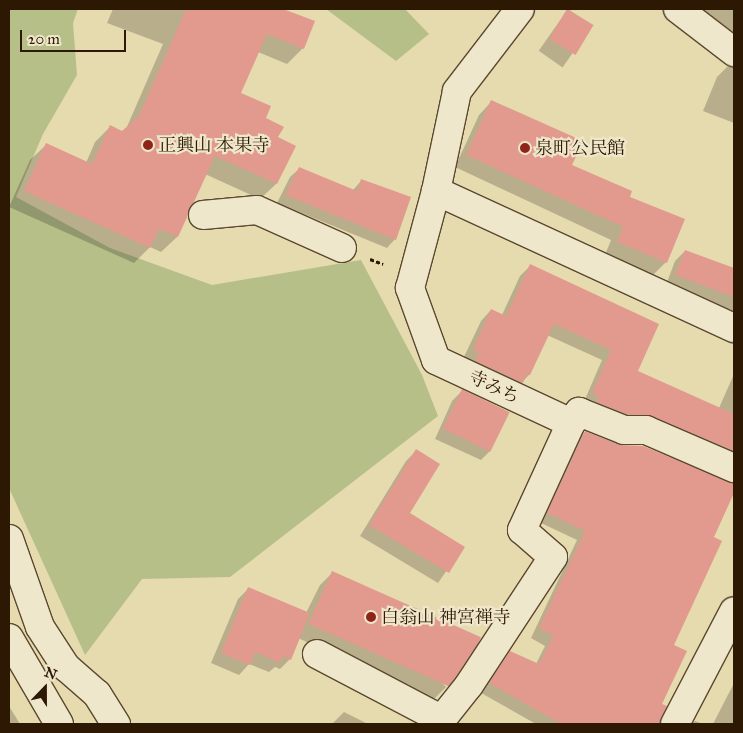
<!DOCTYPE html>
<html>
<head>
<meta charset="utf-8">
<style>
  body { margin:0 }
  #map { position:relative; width:743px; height:733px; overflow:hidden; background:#e6daaf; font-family:"IM FELL Great Primer","Noto Serif JP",serif }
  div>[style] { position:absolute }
  .green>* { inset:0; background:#b7bf89 }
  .shadow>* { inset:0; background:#0003; transform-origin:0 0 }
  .building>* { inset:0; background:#e19a8d; transform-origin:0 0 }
  .path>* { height:3px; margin-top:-1.5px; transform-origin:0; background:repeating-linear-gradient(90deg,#2d1803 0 4px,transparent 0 6.5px) }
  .roads { filter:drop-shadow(1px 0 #5b482e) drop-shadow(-1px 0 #5b482e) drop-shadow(0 1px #5b482e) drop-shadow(0 -1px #5b482e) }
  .minor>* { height:28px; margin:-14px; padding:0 14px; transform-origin:14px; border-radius:14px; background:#efe7cb }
  .dots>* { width:14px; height:14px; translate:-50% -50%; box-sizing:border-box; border:2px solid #efe7cb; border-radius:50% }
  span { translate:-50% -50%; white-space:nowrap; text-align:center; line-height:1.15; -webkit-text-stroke:4.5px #efe7cb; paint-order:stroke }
  .poi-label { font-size:18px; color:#2d1803 }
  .left { translate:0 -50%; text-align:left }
  .street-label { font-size:18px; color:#2d1803 }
  .frame { position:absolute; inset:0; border:10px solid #2d1803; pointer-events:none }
  .north { position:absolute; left:20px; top:663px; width:50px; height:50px; -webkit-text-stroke:4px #efe7cb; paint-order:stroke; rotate:22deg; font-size:14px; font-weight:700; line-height:20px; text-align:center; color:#2d1803 }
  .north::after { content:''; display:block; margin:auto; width:18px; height:22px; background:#2d1803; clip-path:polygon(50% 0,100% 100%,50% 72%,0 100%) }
  .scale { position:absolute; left:20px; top:30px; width:106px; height:22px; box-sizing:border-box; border:2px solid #2d1803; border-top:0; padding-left:6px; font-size:15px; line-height:18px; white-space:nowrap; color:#2d1803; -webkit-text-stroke:4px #efe7cb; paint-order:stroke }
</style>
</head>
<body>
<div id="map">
  <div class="green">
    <div style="clip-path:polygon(9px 9px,78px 9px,73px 23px,77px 75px,43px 134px,16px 197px,110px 248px,212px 285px,361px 260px,422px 375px,438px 416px,230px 577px,142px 579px,85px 655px,9px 488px)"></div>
    <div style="clip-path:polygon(326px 9px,405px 9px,429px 34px,396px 61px)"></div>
  </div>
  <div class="shadow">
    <div style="clip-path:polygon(113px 9px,248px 9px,255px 12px,280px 9px,313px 22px,303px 48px,287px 64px,258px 52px,240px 93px,265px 119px,277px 138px,294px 147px,276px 184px,260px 199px,205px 174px,177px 237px,161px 252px,150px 247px,134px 263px,9px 207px,30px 160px,46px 145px,86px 163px,95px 142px,110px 127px,122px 132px,126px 129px,163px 44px,107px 23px)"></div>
    <div style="left:568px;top:9px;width:29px;height:51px;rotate:35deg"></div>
    <div style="clip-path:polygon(686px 9px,734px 9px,734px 52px)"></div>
    <div style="clip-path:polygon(727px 67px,734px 67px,734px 123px,703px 111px,717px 77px)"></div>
    <div style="clip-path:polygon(491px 102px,571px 165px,628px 198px,666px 262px,653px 275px,605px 255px,611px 240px,455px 167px,479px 115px)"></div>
    <div style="clip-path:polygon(299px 169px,353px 190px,362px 180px,395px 239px,387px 248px,277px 203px,290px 177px)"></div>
    <div style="clip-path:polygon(685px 251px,734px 270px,734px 311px,666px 285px,675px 261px)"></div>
    <div style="clip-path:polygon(530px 266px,636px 372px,719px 408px,734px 374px,734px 467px,583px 404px,602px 360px,547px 335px,529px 375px,511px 393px,463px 359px,481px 321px,491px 310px,502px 315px,520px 276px)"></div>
    <div style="clip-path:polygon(462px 391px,491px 450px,481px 460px,435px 439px,452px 401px)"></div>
    <div style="clip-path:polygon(585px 432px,734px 484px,672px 645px,660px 704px,665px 707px,658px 724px,536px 724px,481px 693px,510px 652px,536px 664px,545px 646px,531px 638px,577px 540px,539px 522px,575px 442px)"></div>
    <div style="clip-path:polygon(416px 451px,408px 514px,463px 547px,438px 583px,360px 536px,406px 461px)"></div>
    <div style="clip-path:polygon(333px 572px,446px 687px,433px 700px,298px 638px,290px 659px,280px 669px,275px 667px,269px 672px,249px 664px,239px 675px,211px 663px,238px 599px,248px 589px,306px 613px,320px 585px)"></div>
    <div style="clip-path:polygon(734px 684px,734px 724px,713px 724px,733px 685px)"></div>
    <div style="clip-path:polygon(9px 706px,20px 724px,9px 724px)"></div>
    <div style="clip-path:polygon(344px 712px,368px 724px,332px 724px)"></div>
    <div style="clip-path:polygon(695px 721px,703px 724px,692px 724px)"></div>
  </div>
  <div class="building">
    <div style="clip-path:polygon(186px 9px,283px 9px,315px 21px,304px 49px,267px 34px,241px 93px,271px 106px,266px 118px,284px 127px,278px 137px,296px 146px,277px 184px,215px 156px,178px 237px,159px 229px,150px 248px,24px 191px,46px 143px,92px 164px,110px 125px,122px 131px,139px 116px)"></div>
    <div style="left:567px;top:9px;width:31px;height:35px;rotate:31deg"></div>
    <div style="clip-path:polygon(491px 100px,583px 141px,572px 165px,632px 191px,630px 197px,685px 219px,667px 263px,617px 242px,623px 227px,466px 155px)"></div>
    <div style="clip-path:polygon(299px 167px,357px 191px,361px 179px,411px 197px,396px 240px,285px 195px)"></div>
    <div style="clip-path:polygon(685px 250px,734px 268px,734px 297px,675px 275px)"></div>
    <div style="clip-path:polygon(530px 264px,659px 324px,638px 371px,734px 414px,734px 451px,652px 416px,627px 414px,596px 402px,599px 397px,592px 393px,611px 350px,554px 324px,530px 375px,527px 374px,523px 383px,475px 361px,479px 352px,473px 349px,491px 309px,506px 316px)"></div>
    <div style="left:462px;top:389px;width:53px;height:44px;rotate:26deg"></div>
    <div style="clip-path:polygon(585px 431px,619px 445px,643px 446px,734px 483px,734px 493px,714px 537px,722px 541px,674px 645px,687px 651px,662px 704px,667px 706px,659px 724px,561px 724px,489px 683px,510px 651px,539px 664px,553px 636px,539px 628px,585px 531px,547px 513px)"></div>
    <div style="clip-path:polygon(416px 449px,440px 464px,410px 513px,465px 547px,449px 573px,369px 525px)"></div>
    <div style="left:332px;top:571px;width:163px;height:58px;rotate:24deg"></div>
    <div style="clip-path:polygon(248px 587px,310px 613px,291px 660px,283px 656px,280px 663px,255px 652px,250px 665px,221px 653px)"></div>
  </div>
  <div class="path">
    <div style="left:370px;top:259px;width:14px;rotate:21deg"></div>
  </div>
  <div class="roads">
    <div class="minor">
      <div style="left:678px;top:9px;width:71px;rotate:37.5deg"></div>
      <div style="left:436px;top:191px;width:328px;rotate:24.7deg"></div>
      <div style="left:203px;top:215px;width:54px;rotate:-5.3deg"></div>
      <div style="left:257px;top:210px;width:93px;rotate:24.1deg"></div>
      <div style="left:571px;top:423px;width:14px;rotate:-54deg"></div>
      <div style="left:579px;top:412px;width:48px;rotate:21.8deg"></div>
      <div style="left:624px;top:430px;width:22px"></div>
      <div style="left:646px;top:430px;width:96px;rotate:23.4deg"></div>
      <div style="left:9px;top:539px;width:93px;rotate:70.6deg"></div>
      <div style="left:40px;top:627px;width:48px;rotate:57deg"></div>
      <div style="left:66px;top:667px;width:41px;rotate:41.1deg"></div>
      <div style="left:97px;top:694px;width:36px;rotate:58deg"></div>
      <div style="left:9px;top:638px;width:99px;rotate:59.8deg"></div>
      <div style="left:317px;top:654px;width:140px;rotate:27.7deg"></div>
      <div style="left:438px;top:724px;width:50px;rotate:-51.5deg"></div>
      <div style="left:469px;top:685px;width:153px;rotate:-56.7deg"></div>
      <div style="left:553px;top:557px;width:41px;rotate:-138.9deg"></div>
      <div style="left:522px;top:530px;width:118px;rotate:-65.4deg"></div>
      <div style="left:571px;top:423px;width:149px;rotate:-155deg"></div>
      <div style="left:436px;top:360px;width:77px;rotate:-109.9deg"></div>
      <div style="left:410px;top:288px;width:100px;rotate:-75deg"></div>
      <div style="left:436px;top:191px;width:102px;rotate:-78.1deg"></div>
      <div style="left:457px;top:91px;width:103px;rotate:-52.5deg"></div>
      <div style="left:675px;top:724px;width:127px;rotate:-62.4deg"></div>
    </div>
  </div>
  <div class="dots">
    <div style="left:148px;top:145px;background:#8f2418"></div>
    <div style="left:525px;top:148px;background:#8f2418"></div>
    <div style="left:371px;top:617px;background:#8f2418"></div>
  </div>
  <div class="poi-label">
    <span class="left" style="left:158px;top:145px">正興山 本果寺</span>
    <span class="left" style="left:535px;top:148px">泉町公民館</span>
    <span class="left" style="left:381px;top:617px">白翁山 神宮禅寺</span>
  </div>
  <div class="street-label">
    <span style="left:494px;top:387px;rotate:25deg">寺みち</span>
  </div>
  <div class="frame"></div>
  <div class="north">N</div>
  <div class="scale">20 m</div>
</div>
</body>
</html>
